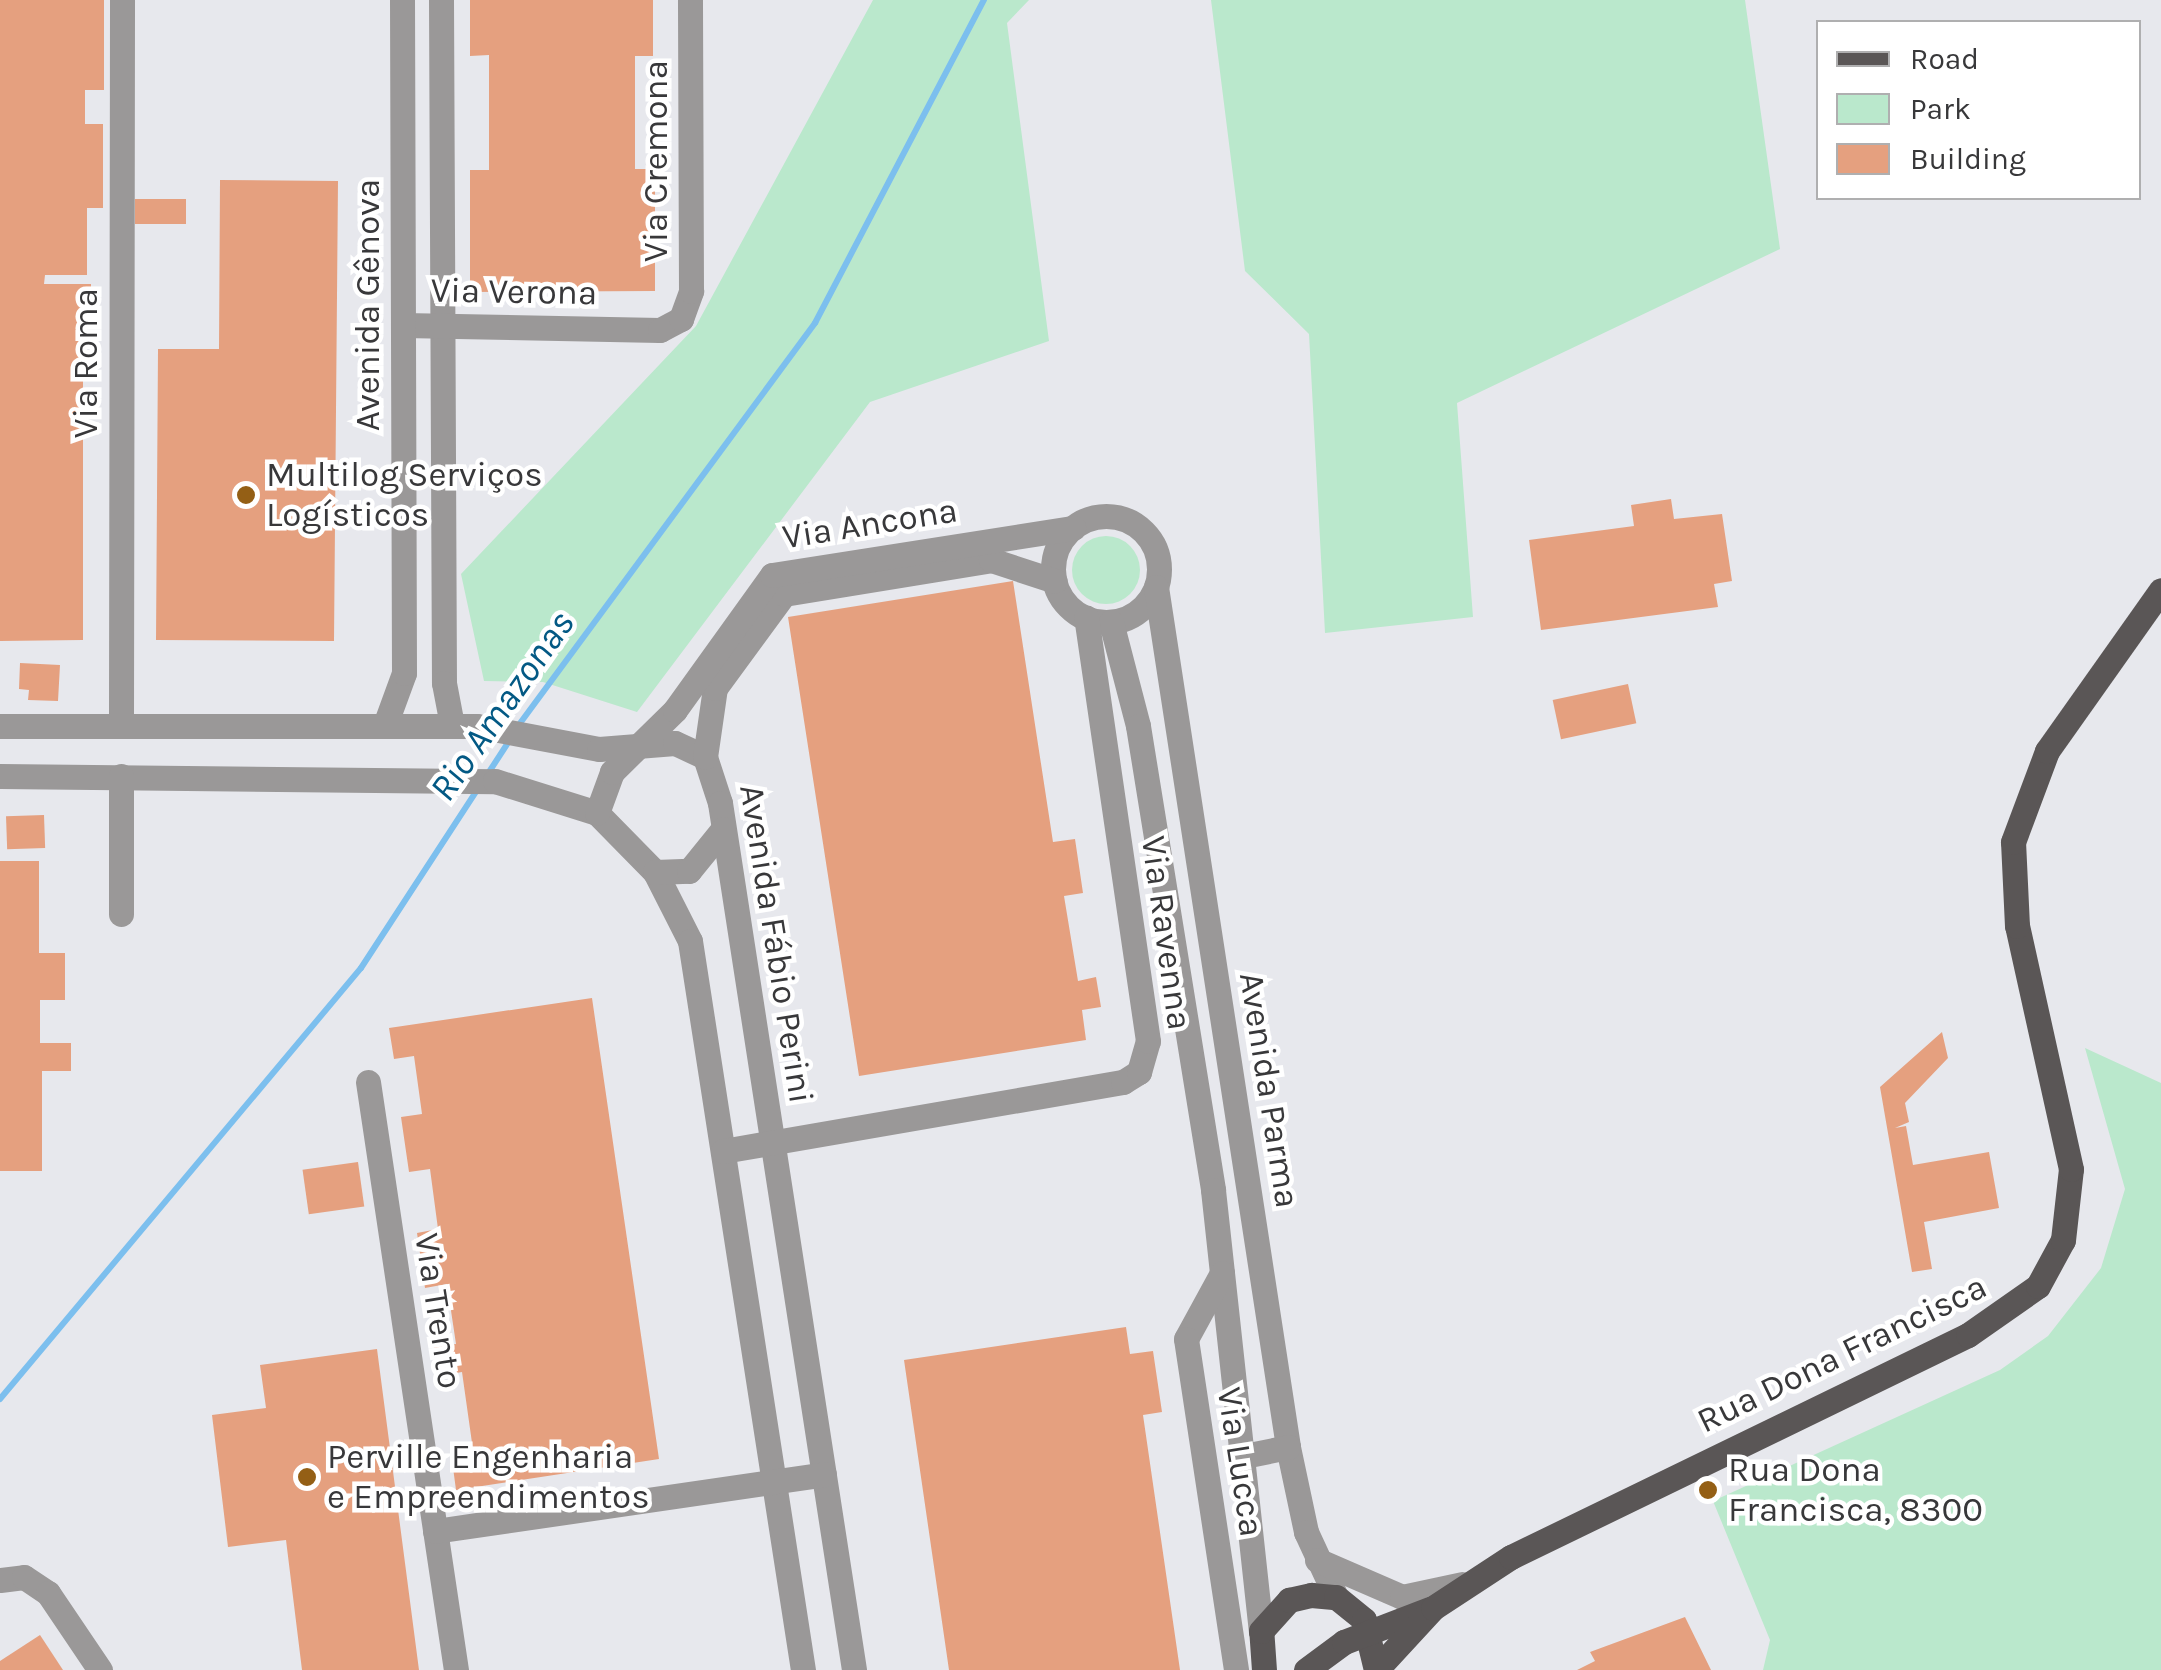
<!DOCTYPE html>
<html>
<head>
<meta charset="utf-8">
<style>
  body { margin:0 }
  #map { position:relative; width:2161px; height:1670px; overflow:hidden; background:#e7e8ed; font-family:Karla,sans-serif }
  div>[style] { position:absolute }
  .green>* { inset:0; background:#bae8cc }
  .round { border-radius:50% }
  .stream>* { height:6px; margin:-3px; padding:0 3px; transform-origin:3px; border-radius:3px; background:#7cbfee }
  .building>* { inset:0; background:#e5a07f; transform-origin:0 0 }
  .minor>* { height:25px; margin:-12.5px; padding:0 12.5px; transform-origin:12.5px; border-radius:12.5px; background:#9a9898 }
  .minor>.ring { margin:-12.5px; padding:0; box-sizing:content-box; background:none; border:25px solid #9a9898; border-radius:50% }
  .major>* { height:25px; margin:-12.5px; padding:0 12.5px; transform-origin:12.5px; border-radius:12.5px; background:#5a5656 }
  .dots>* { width:28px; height:28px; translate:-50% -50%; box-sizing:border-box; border:5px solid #fff; border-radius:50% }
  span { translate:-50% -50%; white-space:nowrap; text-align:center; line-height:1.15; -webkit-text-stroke:9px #fff; paint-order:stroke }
  .street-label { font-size:35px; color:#38383a }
  .poi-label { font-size:35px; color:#38383a }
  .left { translate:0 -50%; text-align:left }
  .water-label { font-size:38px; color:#035984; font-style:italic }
  .legend { position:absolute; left:1816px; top:20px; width:325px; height:180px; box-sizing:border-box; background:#fff; border:2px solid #afafb0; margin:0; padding:12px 18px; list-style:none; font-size:30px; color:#38383a }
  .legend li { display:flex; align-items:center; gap:20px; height:50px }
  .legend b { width:50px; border:2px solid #afafb0 }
</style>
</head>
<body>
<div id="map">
  <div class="green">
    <div style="clip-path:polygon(873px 0,1029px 0,1007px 23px,1049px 341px,870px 402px,637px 712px,543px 682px,484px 681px,461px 574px,696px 326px)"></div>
    <div style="clip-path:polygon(1211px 0,1745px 0,1780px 249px,1457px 403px,1473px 617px,1325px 633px,1309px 334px,1245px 271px)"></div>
    <div class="round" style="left:1072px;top:536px;width:68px;height:68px"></div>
    <div style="clip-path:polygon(2085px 1048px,2161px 1083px,2161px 1670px,1763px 1670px,1770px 1640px,1713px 1501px,2000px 1370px,2048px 1336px,2101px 1268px,2125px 1189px)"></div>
  </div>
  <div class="stream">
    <div style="left:518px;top:726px;width:501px;rotate:-53.61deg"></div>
    <div style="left:815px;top:323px;width:365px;rotate:-62.4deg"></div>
    <div style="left:489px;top:772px;width:37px;rotate:-57deg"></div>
    <div style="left:0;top:1399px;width:562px;rotate:-50.05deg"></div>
    <div style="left:361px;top:968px;width:216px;rotate:-56.9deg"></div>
  </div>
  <div class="building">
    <div style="clip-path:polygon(0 0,104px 0,104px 90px,85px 90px,85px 124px,103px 124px,103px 208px,87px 208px,87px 275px,45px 275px,44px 284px,91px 284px,91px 316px,83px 316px,83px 640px,0 641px)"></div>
    <div style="clip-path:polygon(470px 0,653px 0,653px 56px,635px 56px,635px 169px,655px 169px,655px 291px,470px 292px,470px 170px,489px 170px,489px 55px,470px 56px)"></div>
    <div style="clip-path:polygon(220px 180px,338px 181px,334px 641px,156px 640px,158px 349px,219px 349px)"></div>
    <div style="left:186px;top:199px;width:25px;height:51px;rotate:90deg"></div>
    <div style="clip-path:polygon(1671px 499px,1674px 519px,1722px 514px,1732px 581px,1714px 584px,1718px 607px,1541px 630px,1529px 540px,1634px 526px,1631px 505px)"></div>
    <div style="clip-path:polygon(1013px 581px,1053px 842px,1075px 839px,1083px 893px,1064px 896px,1078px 981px,1096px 977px,1101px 1007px,1082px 1010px,1086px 1040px,859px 1076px,788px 617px)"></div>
    <div style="clip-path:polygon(20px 663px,60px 665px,58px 701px,28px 700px,29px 690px,19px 689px)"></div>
    <div style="left:1628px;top:684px;width:40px;height:77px;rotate:78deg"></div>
    <div style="left:44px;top:815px;width:33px;height:38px;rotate:88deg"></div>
    <div style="clip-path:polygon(0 861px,39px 861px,39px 953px,65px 953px,65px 1000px,40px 1000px,40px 1043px,71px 1043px,71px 1071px,42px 1071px,42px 1171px,0 1171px)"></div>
    <div style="clip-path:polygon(592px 998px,659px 1459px,456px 1490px,452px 1460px,474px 1457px,462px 1372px,439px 1376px,434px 1347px,456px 1344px,447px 1284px,425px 1288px,417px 1233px,438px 1229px,430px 1169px,409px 1172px,401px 1117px,422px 1114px,414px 1056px,394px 1059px,389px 1028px)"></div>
    <div style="clip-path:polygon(1942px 1032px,1948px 1058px,1905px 1103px,1909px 1122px,1895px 1128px,1906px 1126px,1913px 1165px,1989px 1152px,1999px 1208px,1924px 1222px,1932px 1269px,1912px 1272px,1880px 1087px)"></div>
    <div style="left:358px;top:1162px;width:45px;height:56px;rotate:82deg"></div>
    <div style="clip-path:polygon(1126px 1327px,1130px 1354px,1153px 1351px,1162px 1412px,1143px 1415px,1180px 1670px,949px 1670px,904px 1360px)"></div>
    <div style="clip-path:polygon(377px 1349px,419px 1670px,302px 1670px,286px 1540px,228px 1547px,212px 1415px,266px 1408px,260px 1365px)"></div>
    <div style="clip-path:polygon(1685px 1617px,1711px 1670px,1577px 1670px,1595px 1661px,1590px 1652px)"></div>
    <div style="clip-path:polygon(40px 1635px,63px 1670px,0 1670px,0 1661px)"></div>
  </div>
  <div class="minor">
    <div style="left:441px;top:0;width:683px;rotate:89.75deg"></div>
    <div style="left:444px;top:683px;width:43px;rotate:79.2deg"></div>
    <div style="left:403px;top:325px;width:257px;rotate:1.1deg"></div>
    <div style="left:660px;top:330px;width:24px;rotate:-28deg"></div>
    <div style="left:681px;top:319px;width:30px;rotate:-70deg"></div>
    <div style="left:691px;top:291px;width:291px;rotate:-90.2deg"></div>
    <div class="ring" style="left:1053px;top:516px;width:81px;height:81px"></div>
    <div style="left:1156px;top:587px;width:870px;rotate:81.27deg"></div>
    <div style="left:1288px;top:1447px;width:87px;rotate:78deg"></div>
    <div style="left:1306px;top:1532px;width:72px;rotate:65.2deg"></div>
    <div style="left:1111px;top:622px;width:107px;rotate:75.4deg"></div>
    <div style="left:1138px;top:726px;width:470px;rotate:80.8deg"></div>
    <div style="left:1213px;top:1190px;width:444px;rotate:83.8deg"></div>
    <div style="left:121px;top:725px;width:725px;rotate:-89.92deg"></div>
    <div style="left:385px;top:725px;width:55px;rotate:-69.9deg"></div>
    <div style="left:404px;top:673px;width:673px;rotate:-90.17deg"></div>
    <div style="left:0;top:726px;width:477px"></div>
    <div style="left:477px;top:726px;width:124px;rotate:10.7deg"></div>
    <div style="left:599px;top:749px;width:76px;rotate:-4.5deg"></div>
    <div style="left:675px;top:743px;width:33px;rotate:25deg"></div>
    <div style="left:705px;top:757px;width:48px;rotate:71.9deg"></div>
    <div style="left:720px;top:803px;width:877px;rotate:81.21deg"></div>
    <div style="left:705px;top:757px;width:70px;rotate:-81.8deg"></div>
    <div style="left:715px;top:688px;width:117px;rotate:-53.7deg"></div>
    <div style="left:784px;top:594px;width:210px;rotate:-9.3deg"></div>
    <div style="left:991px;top:560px;width:67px;rotate:18.2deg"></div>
    <div style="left:0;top:776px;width:495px;rotate:0.6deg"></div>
    <div style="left:495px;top:781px;width:107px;rotate:17.4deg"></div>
    <div style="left:597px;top:813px;width:83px;rotate:45.5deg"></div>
    <div style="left:655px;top:872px;width:77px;rotate:63.1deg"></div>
    <div style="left:690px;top:941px;width:738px;rotate:81.19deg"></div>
    <div style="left:597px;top:813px;width:44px;rotate:-69.9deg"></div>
    <div style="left:612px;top:772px;width:88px;rotate:-44.5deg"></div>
    <div style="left:675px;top:710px;width:166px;rotate:-54.3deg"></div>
    <div style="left:772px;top:575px;width:305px;rotate:-8.9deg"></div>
    <div style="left:655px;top:872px;width:34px;rotate:-2deg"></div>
    <div style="left:689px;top:871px;width:54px;rotate:-51deg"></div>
    <div style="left:121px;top:914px;width:138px;rotate:-90deg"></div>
    <div style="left:368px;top:1082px;width:595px;rotate:81.49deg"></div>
    <div style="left:723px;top:1151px;width:406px;rotate:-9.8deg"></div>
    <div style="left:1123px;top:1082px;width:19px;rotate:-32deg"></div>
    <div style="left:1139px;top:1072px;width:32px;rotate:-74deg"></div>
    <div style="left:1148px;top:1041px;width:428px;rotate:-98.3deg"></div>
    <div style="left:1222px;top:1273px;width:75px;rotate:118.6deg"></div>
    <div style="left:1186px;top:1339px;width:335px;rotate:81.4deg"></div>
    <div style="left:1239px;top:1457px;width:50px;rotate:-11.5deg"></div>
    <div style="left:435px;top:1531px;width:393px;rotate:-8.3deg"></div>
    <div style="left:1317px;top:1560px;width:93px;rotate:23.5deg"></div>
    <div style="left:1402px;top:1597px;width:61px;rotate:-12.2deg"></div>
    <div style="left:0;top:1580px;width:24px;rotate:-7deg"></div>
    <div style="left:24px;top:1577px;width:29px;rotate:34deg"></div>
    <div style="left:48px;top:1593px;width:93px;rotate:56deg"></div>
  </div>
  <div class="major">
    <div style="left:1264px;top:1670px;width:39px;rotate:-94deg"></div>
    <div style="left:1261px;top:1631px;width:42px;rotate:-47.9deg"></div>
    <div style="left:1289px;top:1600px;width:23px;rotate:-13deg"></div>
    <div style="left:1311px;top:1595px;width:25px;rotate:5deg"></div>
    <div style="left:1336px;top:1597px;width:36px;rotate:39deg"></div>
    <div style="left:1364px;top:1620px;width:51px;rotate:76.5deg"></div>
    <div style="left:1306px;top:1670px;width:47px;rotate:-36.4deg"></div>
    <div style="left:1344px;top:1642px;width:92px;rotate:-21deg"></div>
    <div style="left:1376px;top:1670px;width:84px;rotate:-47.4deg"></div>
    <div style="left:1433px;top:1608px;width:93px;rotate:-33.2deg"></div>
    <div style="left:1511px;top:1557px;width:508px;rotate:-25.91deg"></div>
    <div style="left:1968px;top:1335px;width:85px;rotate:-35deg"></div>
    <div style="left:2038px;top:1286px;width:52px;rotate:-61.5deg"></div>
    <div style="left:2063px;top:1240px;width:71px;rotate:-83.6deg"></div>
    <div style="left:2071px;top:1169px;width:249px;rotate:-102.5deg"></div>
    <div style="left:2017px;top:926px;width:84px;rotate:-92.7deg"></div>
    <div style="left:2013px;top:842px;width:97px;rotate:-69.5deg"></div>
    <div style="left:2047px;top:751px;width:197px;rotate:-54.7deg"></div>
  </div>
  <div class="dots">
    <div style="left:246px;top:495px;background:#945f15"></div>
    <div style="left:307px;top:1477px;background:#945f15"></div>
    <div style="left:1708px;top:1490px;background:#945f15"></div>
  </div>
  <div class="street-label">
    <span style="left:656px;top:161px;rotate:-90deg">Via Cremona</span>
    <span style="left:514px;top:292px;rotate:1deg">Via Verona</span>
    <span style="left:368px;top:305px;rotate:-90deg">Avenida Gênova</span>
    <span style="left:86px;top:363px;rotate:-90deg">Via Roma</span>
    <span style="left:870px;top:524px;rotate:-9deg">Via Ancona</span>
    <span style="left:1166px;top:933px;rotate:82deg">Via Ravenna</span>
    <span style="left:776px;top:944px;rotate:81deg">Avenida Fábio Perini</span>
    <span style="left:1269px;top:1090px;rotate:81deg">Avenida Parma</span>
    <span style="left:438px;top:1311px;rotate:81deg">Via Trento</span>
    <span style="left:1842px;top:1354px;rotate:-26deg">Rua Dona Francisca</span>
    <span style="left:1240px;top:1462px;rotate:81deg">Via Lucca</span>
  </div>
  <div class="poi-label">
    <span class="left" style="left:266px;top:495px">Multilog Serviços<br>Logísticos</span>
    <span class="left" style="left:327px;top:1477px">Perville Engenharia<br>e Empreendimentos</span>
    <span class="left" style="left:1728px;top:1490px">Rua Dona<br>Francisca, 8300</span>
  </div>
  <div class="water-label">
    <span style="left:502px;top:706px;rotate:-55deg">Rio Amazonas</span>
  </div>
  <ul class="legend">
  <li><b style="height:12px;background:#5a5656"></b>Road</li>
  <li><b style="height:28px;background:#bae8cc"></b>Park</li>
  <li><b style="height:28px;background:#e5a07f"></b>Building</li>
  </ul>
</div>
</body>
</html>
